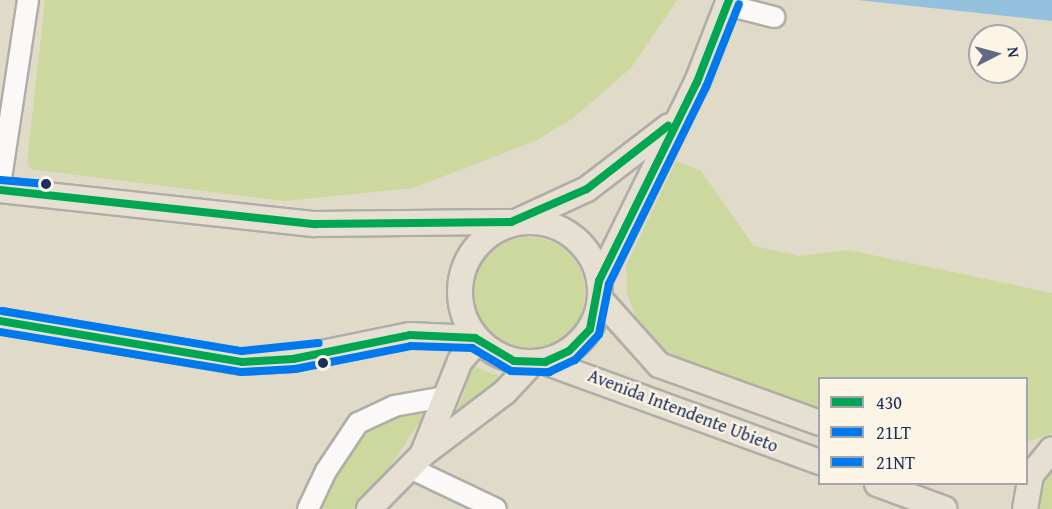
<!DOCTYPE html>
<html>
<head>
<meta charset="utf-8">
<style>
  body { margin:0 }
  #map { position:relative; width:1052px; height:509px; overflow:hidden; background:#e0dac8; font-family:"Gentium Book Plus",serif }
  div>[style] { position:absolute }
  .green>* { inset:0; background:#ccd89e }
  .round { border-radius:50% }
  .water>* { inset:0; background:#93c1de }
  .roads { filter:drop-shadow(2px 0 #afada6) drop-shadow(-2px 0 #afada6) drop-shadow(0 2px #afada6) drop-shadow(0 -2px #afada6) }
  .minor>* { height:20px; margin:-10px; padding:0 10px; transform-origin:10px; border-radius:10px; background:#faf9f7 }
  .major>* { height:24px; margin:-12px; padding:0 12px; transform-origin:12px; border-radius:12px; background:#e5e0d2 }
  .major>.ring { margin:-12px; padding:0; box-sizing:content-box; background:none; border:24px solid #e5e0d2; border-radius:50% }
  .bus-1>* { height:8px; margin:-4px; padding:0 4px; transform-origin:4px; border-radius:4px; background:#00a651 }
  .bus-2>* { height:8px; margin:-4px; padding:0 4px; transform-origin:4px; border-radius:4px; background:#0079ef }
  .bus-3>* { height:8px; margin:-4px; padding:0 4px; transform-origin:4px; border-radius:4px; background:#0079ef }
  .dots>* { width:16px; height:16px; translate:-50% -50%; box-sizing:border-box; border:3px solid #fcf5e5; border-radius:50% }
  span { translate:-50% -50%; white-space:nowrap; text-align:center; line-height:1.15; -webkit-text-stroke:4.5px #fcf5e5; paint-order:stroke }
  .street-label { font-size:18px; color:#1b2f5e }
  .legend { position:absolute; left:818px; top:377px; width:210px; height:108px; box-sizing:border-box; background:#fcf5e5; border:2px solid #a2a6af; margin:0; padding:8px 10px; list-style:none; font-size:18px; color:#1b2f5e }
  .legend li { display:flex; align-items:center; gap:12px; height:30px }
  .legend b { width:30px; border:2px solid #a2a6af }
  .north { position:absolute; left:968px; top:24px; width:60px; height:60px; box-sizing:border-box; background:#fcf5e5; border:2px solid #a2a6af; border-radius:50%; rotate:84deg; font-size:16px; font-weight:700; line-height:24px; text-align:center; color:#1b2f5e }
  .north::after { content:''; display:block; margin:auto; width:21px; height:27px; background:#606b83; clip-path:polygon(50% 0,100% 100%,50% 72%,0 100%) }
</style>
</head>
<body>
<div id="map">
  <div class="green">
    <div style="clip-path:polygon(45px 0,677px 0,631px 68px,572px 119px,535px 141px,413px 188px,284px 201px,31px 169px,27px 163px)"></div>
    <div style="clip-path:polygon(676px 161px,701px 171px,754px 246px,800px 256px,848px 250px,1052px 293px,1052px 433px,1027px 442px,1026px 378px,820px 378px,819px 411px,671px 355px,651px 341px,637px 321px,627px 294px,626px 266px)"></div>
    <div class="round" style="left:473px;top:237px;width:112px;height:112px"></div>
    <div style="clip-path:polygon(470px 365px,504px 378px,453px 421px,465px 390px)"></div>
    <div style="clip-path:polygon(430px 406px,373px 493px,353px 509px,324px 509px,321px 502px,334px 468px,358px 432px,379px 416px)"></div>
    <div style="clip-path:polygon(1052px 467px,1052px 509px,1039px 509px,1040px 491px)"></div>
  </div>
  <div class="water">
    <div style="clip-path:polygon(857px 0,1052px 0,1052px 21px)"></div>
  </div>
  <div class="roads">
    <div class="minor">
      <div style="left:727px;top:5px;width:49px;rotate:14.3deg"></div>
      <div style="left:0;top:185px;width:187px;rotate:-81.4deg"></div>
      <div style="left:410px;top:468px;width:95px;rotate:25.5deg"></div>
      <div style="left:308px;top:509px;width:42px;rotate:-64.7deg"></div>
      <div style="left:326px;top:471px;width:58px;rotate:-56.3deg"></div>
      <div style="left:358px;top:423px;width:40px;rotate:-25deg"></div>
      <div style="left:394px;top:406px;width:51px;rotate:-10.2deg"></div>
    </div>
    <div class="major">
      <div style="left:0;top:190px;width:317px;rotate:6.2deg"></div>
      <div style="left:315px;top:224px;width:196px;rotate:-0.6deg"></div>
      <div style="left:520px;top:220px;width:74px;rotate:-24.8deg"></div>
      <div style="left:587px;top:189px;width:103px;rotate:-37.5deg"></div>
      <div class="ring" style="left:460px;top:222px;width:116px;height:116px"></div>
      <div style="left:599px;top:281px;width:222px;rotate:-63.8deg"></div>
      <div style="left:697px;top:82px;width:88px;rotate:-68.7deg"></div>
      <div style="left:600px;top:299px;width:89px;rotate:48.2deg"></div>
      <div style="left:659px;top:365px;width:171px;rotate:19.8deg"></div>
      <div style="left:0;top:321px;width:245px;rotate:9.6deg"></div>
      <div style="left:242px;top:362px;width:51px;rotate:-3.4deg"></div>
      <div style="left:293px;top:359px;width:119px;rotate:-11.6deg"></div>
      <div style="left:410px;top:335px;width:65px;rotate:2.6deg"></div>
      <div style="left:545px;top:362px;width:293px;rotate:20deg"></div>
      <div style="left:423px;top:453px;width:99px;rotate:-68.1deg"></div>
      <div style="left:460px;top:361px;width:27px;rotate:-48deg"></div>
      <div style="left:877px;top:484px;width:72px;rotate:20.2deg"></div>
      <div style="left:369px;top:509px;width:77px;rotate:-45.5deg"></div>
      <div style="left:423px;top:454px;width:103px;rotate:-37.1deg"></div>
      <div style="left:505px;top:392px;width:40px;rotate:-47deg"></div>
      <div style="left:1025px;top:509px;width:35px;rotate:-80deg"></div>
      <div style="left:1031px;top:475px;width:33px;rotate:-51deg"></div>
    </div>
  </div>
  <div class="bus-1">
    <div style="left:0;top:190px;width:317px;rotate:6.2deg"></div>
    <div style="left:315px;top:224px;width:196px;rotate:-0.6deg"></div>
    <div style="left:511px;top:222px;width:83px;rotate:-23.5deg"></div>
    <div style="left:587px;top:189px;width:103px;rotate:-37.9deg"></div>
    <div style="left:0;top:321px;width:245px;rotate:9.6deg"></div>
    <div style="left:242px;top:362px;width:51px;rotate:-3.4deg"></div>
    <div style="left:293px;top:359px;width:119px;rotate:-11.6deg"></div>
    <div style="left:410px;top:335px;width:65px;rotate:2.6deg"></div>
    <div style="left:475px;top:338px;width:45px;rotate:30.5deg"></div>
    <div style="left:514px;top:361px;width:31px;rotate:2deg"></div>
    <div style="left:545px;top:362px;width:26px;rotate:-25deg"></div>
    <div style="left:569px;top:351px;width:30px;rotate:-46deg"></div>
    <div style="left:590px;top:329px;width:49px;rotate:-79.4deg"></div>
    <div style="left:599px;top:281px;width:222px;rotate:-63.8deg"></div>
    <div style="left:697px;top:82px;width:88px;rotate:-68.7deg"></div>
  </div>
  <div class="bus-2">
    <div style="left:0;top:332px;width:244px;rotate:9.4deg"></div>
    <div style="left:241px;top:372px;width:54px;rotate:-3.2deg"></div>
    <div style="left:295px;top:369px;width:118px;rotate:-11.2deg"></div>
    <div style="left:411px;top:346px;width:61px;rotate:1.9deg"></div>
    <div style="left:472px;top:348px;width:45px;rotate:30.5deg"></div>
    <div style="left:511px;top:371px;width:38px;rotate:2deg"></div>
    <div style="left:549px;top:372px;width:29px;rotate:-25deg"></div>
    <div style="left:575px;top:360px;width:35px;rotate:-47deg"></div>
    <div style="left:599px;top:334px;width:51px;rotate:-78.7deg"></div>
    <div style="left:609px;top:284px;width:220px;rotate:-63.8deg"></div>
    <div style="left:706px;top:87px;width:89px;rotate:-68.3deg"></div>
  </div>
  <div class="bus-3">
    <div style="left:1px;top:180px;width:45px;rotate:5.1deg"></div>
    <div style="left:2px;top:311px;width:243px;rotate:9.5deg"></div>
    <div style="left:242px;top:351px;width:77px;rotate:-5.9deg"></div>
  </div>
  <div class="dots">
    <div style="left:46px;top:184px;background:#1b2f5e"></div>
    <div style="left:323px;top:363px;background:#1b2f5e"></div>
  </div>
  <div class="street-label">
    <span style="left:683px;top:411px;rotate:21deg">Avenida Intendente Ubieto</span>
  </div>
  <ul class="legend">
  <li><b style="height:8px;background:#00a651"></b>430</li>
  <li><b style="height:8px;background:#0079ef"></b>21LT</li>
  <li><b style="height:8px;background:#0079ef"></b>21NT</li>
  </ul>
  <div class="north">N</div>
</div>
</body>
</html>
